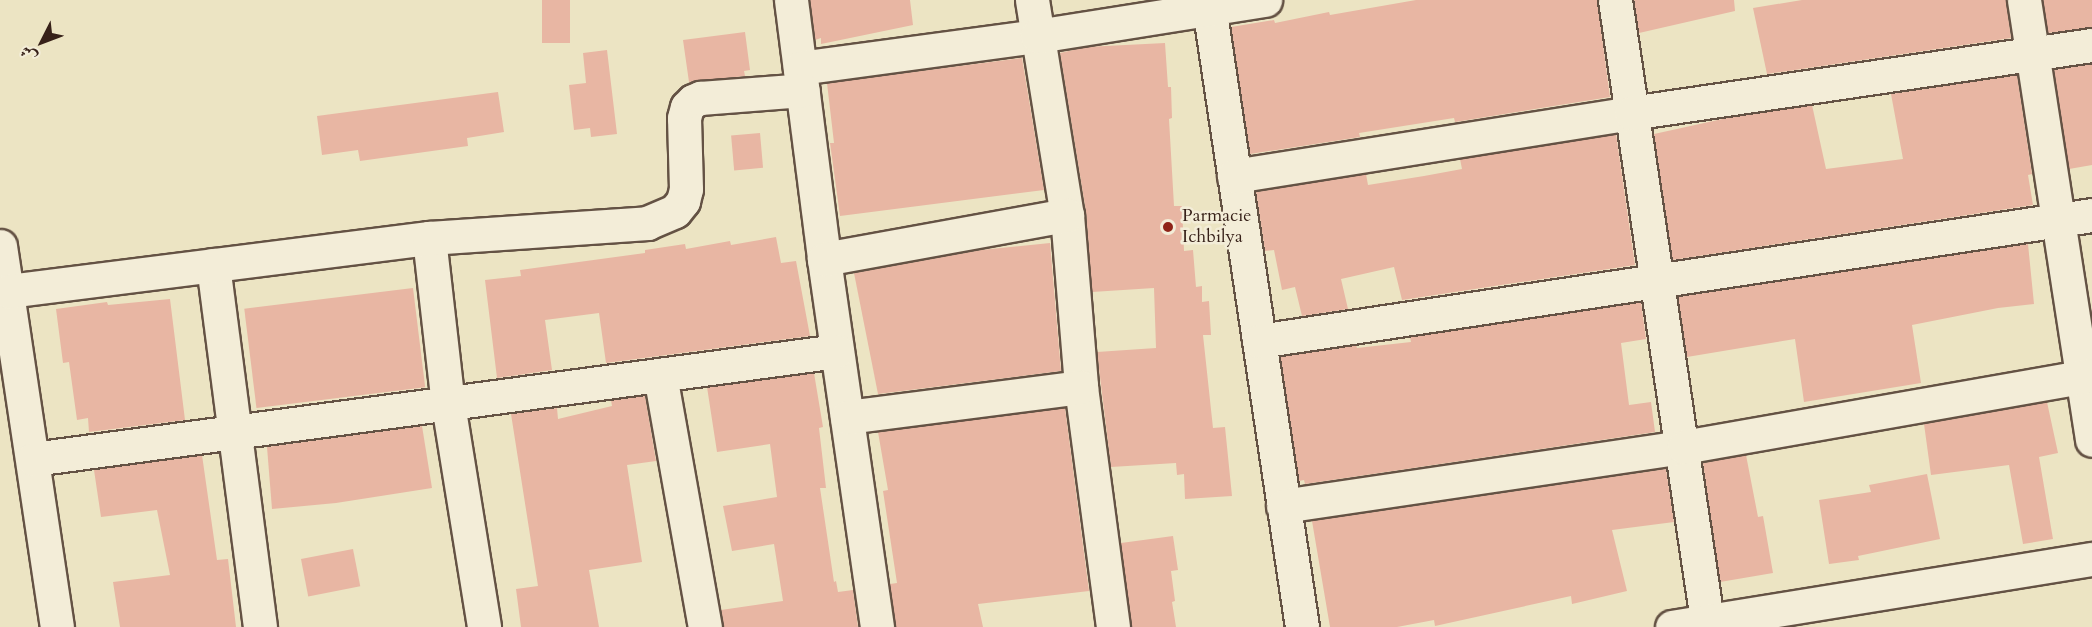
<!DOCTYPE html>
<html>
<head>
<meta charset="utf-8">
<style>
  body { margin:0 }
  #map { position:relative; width:2092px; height:627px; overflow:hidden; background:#ece4c3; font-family:Cardo,Amiri,serif }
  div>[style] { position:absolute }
  .building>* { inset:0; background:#e8b6a3; transform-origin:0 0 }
  .roads { filter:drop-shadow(2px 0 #645244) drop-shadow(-2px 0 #645244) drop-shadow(0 2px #645244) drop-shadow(0 -2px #645244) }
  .minor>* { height:33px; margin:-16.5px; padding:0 16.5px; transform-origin:16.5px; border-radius:16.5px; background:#f3edd8 }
  .dots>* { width:16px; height:16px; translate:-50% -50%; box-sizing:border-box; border:3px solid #f3edd8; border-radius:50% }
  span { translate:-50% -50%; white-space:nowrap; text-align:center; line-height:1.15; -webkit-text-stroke:5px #f3edd8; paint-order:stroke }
  .poi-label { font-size:18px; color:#372119 }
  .left { translate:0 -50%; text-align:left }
  .north { position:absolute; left:12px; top:12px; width:60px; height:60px; -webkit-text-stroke:4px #f3edd8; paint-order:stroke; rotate:228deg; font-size:16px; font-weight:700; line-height:24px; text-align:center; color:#372119 }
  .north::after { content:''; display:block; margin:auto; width:21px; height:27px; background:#372119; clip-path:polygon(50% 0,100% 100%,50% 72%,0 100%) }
</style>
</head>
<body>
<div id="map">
  <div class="building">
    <div style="left:542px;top:0;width:28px;height:43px"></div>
    <div style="clip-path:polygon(810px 0,910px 0,913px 25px,821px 44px,821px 38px,815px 40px)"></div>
    <div style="clip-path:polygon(1416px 0,1597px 0,1610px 97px,1455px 122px,1454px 118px,1359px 133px,1360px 137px,1250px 154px,1231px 27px,1274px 20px,1275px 23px,1329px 12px,1330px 15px)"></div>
    <div style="clip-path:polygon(1634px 0,1734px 0,1735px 11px,1639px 33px)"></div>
    <div style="clip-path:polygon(1802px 0,2006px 0,2011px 38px,1767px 74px,1753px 8px)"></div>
    <div style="clip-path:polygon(2043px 0,2092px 0,2092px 27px,2048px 33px)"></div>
    <div style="clip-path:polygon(745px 32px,750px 70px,744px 71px,745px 76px,689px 82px,683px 40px)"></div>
    <div style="clip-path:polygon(1165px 43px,1168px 87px,1171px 87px,1172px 118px,1169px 119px,1174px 206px,1182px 206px,1184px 251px,1193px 250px,1196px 287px,1202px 286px,1202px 302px,1209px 301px,1211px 335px,1203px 335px,1213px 428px,1225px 427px,1232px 496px,1185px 499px,1184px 474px,1177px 475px,1176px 463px,1111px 467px,1097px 352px,1156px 348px,1154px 288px,1092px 292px,1086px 212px,1060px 53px,1086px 47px)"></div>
    <div style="clip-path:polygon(607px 50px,617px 134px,591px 137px,590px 128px,574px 130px,569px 85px,586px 83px,583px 53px)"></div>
    <div style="clip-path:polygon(1022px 58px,1044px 190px,840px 216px,830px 143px,834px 143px,827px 83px)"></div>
    <div style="clip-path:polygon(2092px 64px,2092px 165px,2069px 169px,2054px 70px)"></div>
    <div style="clip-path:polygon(2017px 75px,2032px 174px,2028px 175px,2033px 205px,1672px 260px,1654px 134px,1727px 118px,1812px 105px,1826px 169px,1903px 159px,1891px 94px)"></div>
    <div style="clip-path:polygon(498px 92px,504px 132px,467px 138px,468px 146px,360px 161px,358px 150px,322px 155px,317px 116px)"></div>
    <div style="left:760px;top:133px;width:35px;height:29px;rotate:85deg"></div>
    <div style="clip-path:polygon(1616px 134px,1635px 265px,1402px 300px,1394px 267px,1341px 279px,1348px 309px,1302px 316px,1295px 287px,1282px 290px,1274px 250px,1265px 251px,1256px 192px,1366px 174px,1368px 185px,1424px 176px,1462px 169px,1460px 159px)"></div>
    <div style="clip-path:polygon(776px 237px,781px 263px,796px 261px,810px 336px,606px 363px,599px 313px,545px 320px,552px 370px,497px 378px,485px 280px,521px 276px,520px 270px,645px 253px,645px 250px,685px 244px,686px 249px,730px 241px,731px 245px)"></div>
    <div style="clip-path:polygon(1050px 243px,1061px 371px,878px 394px,854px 273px,981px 250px)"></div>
    <div style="clip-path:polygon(2028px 244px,2034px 304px,1998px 308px,1912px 325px,1921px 383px,1804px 402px,1795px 339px,1687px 357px,1678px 297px)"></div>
    <div style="left:413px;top:288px;width:100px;height:170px;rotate:83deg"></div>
    <div style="clip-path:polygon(170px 299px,185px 420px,89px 432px,88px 418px,77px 420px,69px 362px,63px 363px,56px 309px,107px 302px,108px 305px)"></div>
    <div style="clip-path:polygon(1641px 302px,1646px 339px,1621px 343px,1629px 405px,1651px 402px,1655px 432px,1305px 484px,1304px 480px,1299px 481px,1280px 357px,1356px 345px,1357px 348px,1411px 342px,1410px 337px)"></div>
    <div style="clip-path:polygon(814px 373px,823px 427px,819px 428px,826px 488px,820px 488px,834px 582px,836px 581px,838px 592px,853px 590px,858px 627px,723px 627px,721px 610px,783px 601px,774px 544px,732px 551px,723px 506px,777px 497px,770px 444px,717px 452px,707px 387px)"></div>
    <div style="clip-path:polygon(645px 396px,656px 461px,627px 465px,642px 562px,589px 570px,599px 627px,521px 627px,516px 589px,538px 586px,511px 414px,557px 408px,558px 419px,612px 406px,611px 400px)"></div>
    <div style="clip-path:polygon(2047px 402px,2058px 453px,2039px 457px,2053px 539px,2023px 544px,2009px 465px,1931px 475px,1924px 424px)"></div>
    <div style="clip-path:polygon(1065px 408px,1089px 591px,978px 604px,983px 627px,895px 627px,890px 584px,897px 583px,883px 491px,888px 490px,878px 432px)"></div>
    <div style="clip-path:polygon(422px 426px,432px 488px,336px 503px,272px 509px,267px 447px)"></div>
    <div style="clip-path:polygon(202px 455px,217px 560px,228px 559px,236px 627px,120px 627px,113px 582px,170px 575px,157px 510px,101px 517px,94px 470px)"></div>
    <div style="clip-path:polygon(1746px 455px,1758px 517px,1763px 516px,1773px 573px,1720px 582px,1703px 463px)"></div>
    <div style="clip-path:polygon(1666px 469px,1674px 522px,1612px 530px,1627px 591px,1572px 604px,1571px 596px,1435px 626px,1434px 620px,1397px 627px,1330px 627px,1312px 521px)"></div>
    <div style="clip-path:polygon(1927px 474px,1940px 539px,1858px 556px,1859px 560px,1829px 564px,1819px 500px,1871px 492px,1869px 485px)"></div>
    <div style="clip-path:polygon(1173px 536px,1178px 570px,1171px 571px,1175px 601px,1172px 602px,1176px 627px,1131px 627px,1121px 543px)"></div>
    <div style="left:353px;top:549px;width:38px;height:53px;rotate:79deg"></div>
  </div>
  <div class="roads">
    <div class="minor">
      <div style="left:791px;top:0;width:261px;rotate:82.7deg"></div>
      <div style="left:824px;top:259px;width:372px;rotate:81.8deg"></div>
      <div style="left:1032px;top:0;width:218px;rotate:80.8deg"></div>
      <div style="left:1067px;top:215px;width:173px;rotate:85.3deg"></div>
      <div style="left:1081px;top:387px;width:242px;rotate:82.4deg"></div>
      <div style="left:1208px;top:0;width:634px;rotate:81.47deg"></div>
      <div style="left:1615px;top:0;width:634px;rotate:81.56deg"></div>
      <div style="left:2024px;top:0;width:445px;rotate:81.2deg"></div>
      <div style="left:800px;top:68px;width:239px;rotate:-7.7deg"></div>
      <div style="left:1037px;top:36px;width:231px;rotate:-9deg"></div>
      <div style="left:1234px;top:176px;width:402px;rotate:-9deg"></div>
      <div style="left:1631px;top:113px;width:466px;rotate:-8.4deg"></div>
      <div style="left:429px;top:238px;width:167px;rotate:83.5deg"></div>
      <div style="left:448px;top:404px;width:226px;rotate:80.8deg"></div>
      <div style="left:0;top:246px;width:385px;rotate:81.5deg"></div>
      <div style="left:824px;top:259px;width:247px;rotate:-10.3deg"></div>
      <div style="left:213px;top:265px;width:365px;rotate:82.6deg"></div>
      <div style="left:8px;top:291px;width:424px;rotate:-7.2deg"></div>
      <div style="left:429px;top:238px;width:219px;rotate:-3.9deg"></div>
      <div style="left:647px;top:223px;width:30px;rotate:-23deg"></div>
      <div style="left:675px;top:211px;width:13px;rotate:-51deg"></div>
      <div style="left:683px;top:201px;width:12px;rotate:-76deg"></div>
      <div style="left:686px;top:189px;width:71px;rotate:-91.6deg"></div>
      <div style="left:684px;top:118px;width:11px;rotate:-75deg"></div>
      <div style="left:687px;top:107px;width:8px;rotate:-45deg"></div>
      <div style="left:693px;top:101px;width:8px;rotate:-23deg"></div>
      <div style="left:700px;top:98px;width:103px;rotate:-4.4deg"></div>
      <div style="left:1259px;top:341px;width:842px;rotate:-8.6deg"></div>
      <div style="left:660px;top:375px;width:256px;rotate:79.9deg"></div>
      <div style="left:847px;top:417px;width:236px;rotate:-7.3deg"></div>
      <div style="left:33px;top:459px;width:811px;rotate:-7.65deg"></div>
      <div style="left:1283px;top:506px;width:405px;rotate:-8.4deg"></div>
      <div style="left:1684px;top:447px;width:414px;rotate:-10deg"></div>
      <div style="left:1672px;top:627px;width:425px;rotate:-9.2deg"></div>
    </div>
  </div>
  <div class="dots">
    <div style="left:1168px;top:227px;background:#8f2418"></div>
  </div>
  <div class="poi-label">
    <span class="left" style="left:1182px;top:227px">Parmacie<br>Ichbilya</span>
  </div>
  <div class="north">ش</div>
</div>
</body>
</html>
